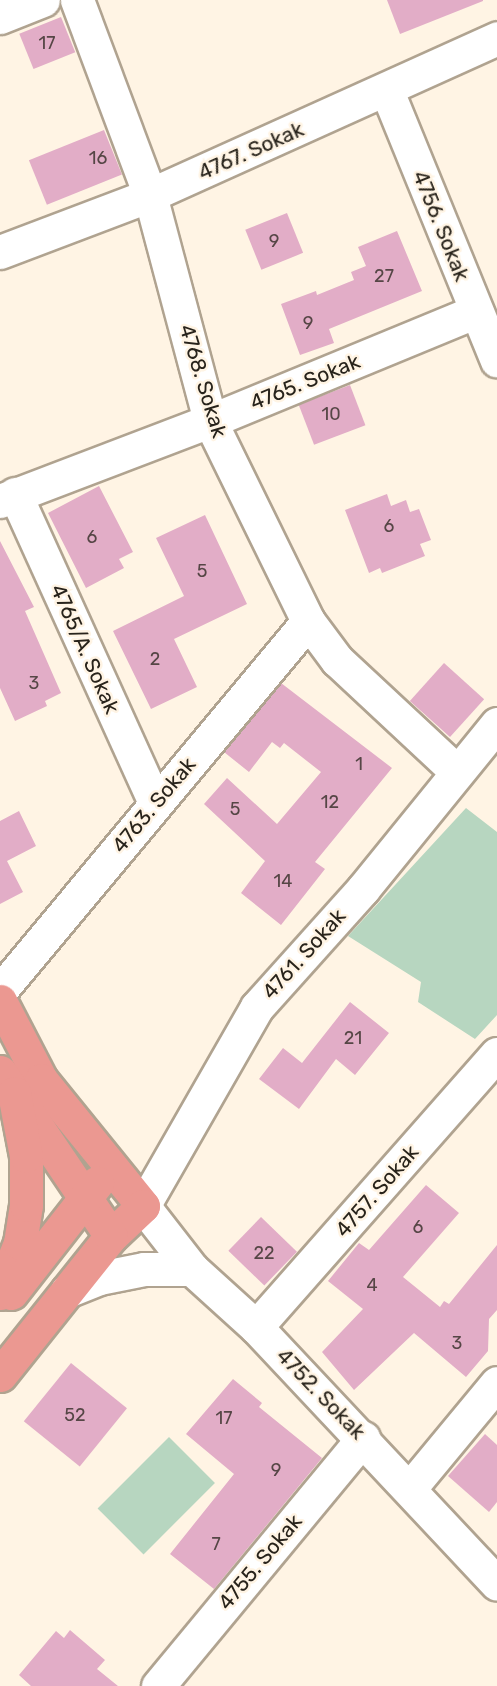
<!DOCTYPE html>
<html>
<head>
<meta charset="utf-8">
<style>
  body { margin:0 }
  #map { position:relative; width:497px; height:1686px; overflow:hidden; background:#fff4e4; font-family:Rubik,sans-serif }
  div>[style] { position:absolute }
  .green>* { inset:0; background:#b7d6c0; transform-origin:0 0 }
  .building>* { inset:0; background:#e2adc7; transform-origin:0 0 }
  .roads { filter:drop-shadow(2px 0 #b0a390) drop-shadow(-2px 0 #b0a390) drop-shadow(0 2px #b0a390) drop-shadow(0 -2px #b0a390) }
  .minor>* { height:33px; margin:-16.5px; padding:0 16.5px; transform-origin:16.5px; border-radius:16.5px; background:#fff }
  .major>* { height:33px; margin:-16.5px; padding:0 16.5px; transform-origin:16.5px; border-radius:16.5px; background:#eb9891 }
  span { translate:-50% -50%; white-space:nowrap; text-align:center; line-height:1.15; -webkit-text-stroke:5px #fff4e4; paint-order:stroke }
  .number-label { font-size:18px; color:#564646 }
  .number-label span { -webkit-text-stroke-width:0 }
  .street-label { font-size:21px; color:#28231b }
</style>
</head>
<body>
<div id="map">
  <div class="green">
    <div style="clip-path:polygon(466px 808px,497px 832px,497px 1015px,475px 1039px,418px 1002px,421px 982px,348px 936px)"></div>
    <div style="left:169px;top:1437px;width:65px;height:101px;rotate:45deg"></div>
  </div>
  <div class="building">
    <div style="clip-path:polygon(387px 0,483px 0,483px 1px,400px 34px)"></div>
    <div style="left:61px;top:17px;width:38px;height:45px;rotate:68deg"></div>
    <div style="left:104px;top:130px;width:48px;height:81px;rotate:68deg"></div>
    <div style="left:287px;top:213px;width:43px;height:45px;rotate:68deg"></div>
    <div style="clip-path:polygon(397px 231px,422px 291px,329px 329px,334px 343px,300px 355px,281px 304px,316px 291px,317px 295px,354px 280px,351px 272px,366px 266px,358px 247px)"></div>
    <div style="left:350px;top:385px;width:43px;height:55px;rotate:69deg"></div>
    <div style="clip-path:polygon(99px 486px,133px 552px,119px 559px,124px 568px,86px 588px,48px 513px)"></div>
    <div style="clip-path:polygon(387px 494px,391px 506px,406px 500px,410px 512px,419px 509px,431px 540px,420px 544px,425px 556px,382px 573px,380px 568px,369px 573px,345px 510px)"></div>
    <div style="clip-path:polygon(205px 515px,247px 604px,174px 639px,197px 687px,151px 709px,113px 631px,184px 596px,156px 538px)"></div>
    <div style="clip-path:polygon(0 541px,34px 607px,25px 611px,61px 693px,45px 701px,47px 706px,15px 721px,0 688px)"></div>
    <div style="left:444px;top:663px;width:54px;height:51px;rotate:42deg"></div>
    <div style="clip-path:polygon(281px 683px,392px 768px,315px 862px,325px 869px,281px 925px,241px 893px,265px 861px,204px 804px,227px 778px,277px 824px,321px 772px,284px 743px,280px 748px,272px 742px,249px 772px,224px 752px)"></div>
    <div style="clip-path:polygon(19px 811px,36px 846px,7px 861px,23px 892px,0 904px,0 821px)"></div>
    <div style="clip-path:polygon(350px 1002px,389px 1033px,355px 1075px,336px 1059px,299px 1109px,259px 1079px,283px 1048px,302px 1063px)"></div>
    <div style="clip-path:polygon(426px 1185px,459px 1213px,403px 1277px,440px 1307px,444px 1301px,449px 1304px,497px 1245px,497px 1310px,489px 1319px,488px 1351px,466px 1377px,414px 1333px,354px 1390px,322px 1352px,363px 1309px,328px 1281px,359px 1243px,369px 1250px)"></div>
    <div style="left:261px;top:1217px;width:50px;height:47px;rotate:44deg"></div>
    <div style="left:71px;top:1363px;width:72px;height:75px;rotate:39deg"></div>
    <div style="clip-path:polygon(233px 1379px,262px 1403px,259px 1407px,322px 1458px,214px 1589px,170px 1554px,234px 1474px,186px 1434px)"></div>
    <div style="clip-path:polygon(485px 1434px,497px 1445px,497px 1502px,489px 1512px,448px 1476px)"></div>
    <div style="clip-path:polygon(70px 1630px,105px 1660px,97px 1669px,118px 1686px,31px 1686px,19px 1675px,56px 1631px,64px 1638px)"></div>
  </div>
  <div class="roads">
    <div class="minor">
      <div style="left:77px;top:0;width:208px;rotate:69.5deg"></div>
      <div style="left:150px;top:195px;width:234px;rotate:75.1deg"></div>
      <div style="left:210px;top:421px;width:223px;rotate:63.9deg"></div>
      <div style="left:308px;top:621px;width:49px;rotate:53.4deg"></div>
      <div style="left:337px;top:660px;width:163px;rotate:43deg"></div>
      <div style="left:0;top:17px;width:46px;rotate:-21.6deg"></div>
      <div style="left:387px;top:91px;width:291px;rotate:67.8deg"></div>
      <div style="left:0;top:252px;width:160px;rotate:-20.8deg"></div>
      <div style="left:150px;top:195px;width:381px;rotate:-24.3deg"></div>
      <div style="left:15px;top:494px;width:339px;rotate:65.6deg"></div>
      <div style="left:0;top:501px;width:225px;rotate:-20.9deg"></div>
      <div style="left:210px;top:421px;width:287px;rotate:-22.4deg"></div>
      <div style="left:497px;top:724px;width:213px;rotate:129.1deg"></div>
      <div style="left:363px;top:889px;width:159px;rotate:131.9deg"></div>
      <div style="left:257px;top:1007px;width:229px;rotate:119.8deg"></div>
      <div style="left:143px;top:1206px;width:80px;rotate:52.1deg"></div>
      <div style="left:192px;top:1269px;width:86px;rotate:42.2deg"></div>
      <div style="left:256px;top:1327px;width:352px;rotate:46.8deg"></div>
      <div style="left:0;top:991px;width:481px;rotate:-50.2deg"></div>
      <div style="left:67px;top:1291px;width:35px;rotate:-22deg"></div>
      <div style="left:99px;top:1278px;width:46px;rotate:-11.3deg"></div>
      <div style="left:144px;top:1269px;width:48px"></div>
      <div style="left:256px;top:1327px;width:364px;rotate:-48.6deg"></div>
      <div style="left:410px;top:1488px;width:136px;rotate:-50.4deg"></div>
      <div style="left:158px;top:1686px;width:322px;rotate:-50.4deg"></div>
    </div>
    <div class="major">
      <div style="left:0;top:1001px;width:89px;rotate:62.6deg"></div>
      <div style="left:41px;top:1080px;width:162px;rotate:51deg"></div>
      <div style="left:143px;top:1206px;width:44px;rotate:136.8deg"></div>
      <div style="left:111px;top:1236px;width:178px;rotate:128.6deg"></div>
      <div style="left:0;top:1072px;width:198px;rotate:55.9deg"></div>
      <div style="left:0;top:1293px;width:54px;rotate:-68.2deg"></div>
      <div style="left:20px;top:1243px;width:38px;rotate:-81deg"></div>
      <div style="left:26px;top:1205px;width:49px;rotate:-90deg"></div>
      <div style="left:26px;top:1156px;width:64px;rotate:-100.8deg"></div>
      <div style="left:11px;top:1293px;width:140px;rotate:-52deg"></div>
    </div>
  </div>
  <div class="number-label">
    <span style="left:47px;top:43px">17</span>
    <span style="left:98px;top:158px">16</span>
    <span style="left:274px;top:241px">9</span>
    <span style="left:384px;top:276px">27</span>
    <span style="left:308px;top:323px">9</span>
    <span style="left:331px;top:414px">10</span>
    <span style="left:389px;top:526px">6</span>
    <span style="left:92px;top:537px">6</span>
    <span style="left:202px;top:571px">5</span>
    <span style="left:155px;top:659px">2</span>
    <span style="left:34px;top:683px">3</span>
    <span style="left:359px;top:764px">1</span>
    <span style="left:330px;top:802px">12</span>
    <span style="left:235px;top:809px">5</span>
    <span style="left:283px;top:881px">14</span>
    <span style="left:353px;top:1038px">21</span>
    <span style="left:418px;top:1227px">6</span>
    <span style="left:264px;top:1253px">22</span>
    <span style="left:372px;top:1285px">4</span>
    <span style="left:457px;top:1343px">3</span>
    <span style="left:75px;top:1415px">52</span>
    <span style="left:224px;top:1418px">17</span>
    <span style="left:276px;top:1470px">9</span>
    <span style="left:216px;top:1544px">7</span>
  </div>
  <div class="street-label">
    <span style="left:251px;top:151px;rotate:-24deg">4767. Sokak</span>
    <span style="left:441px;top:226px;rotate:68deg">4756. Sokak</span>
    <span style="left:203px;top:381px;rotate:73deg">4768. Sokak</span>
    <span style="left:305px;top:382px;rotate:-22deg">4765. Sokak</span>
    <span style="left:85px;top:649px;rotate:66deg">4765/A. Sokak</span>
    <span style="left:154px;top:805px;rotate:-50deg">4763. Sokak</span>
    <span style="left:304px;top:954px;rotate:-48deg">4761. Sokak</span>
    <span style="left:377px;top:1191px;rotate:-49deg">4757. Sokak</span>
    <span style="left:321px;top:1394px;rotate:46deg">4752. Sokak</span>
    <span style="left:260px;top:1562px;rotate:-50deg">4755. Sokak</span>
  </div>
</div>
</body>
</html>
